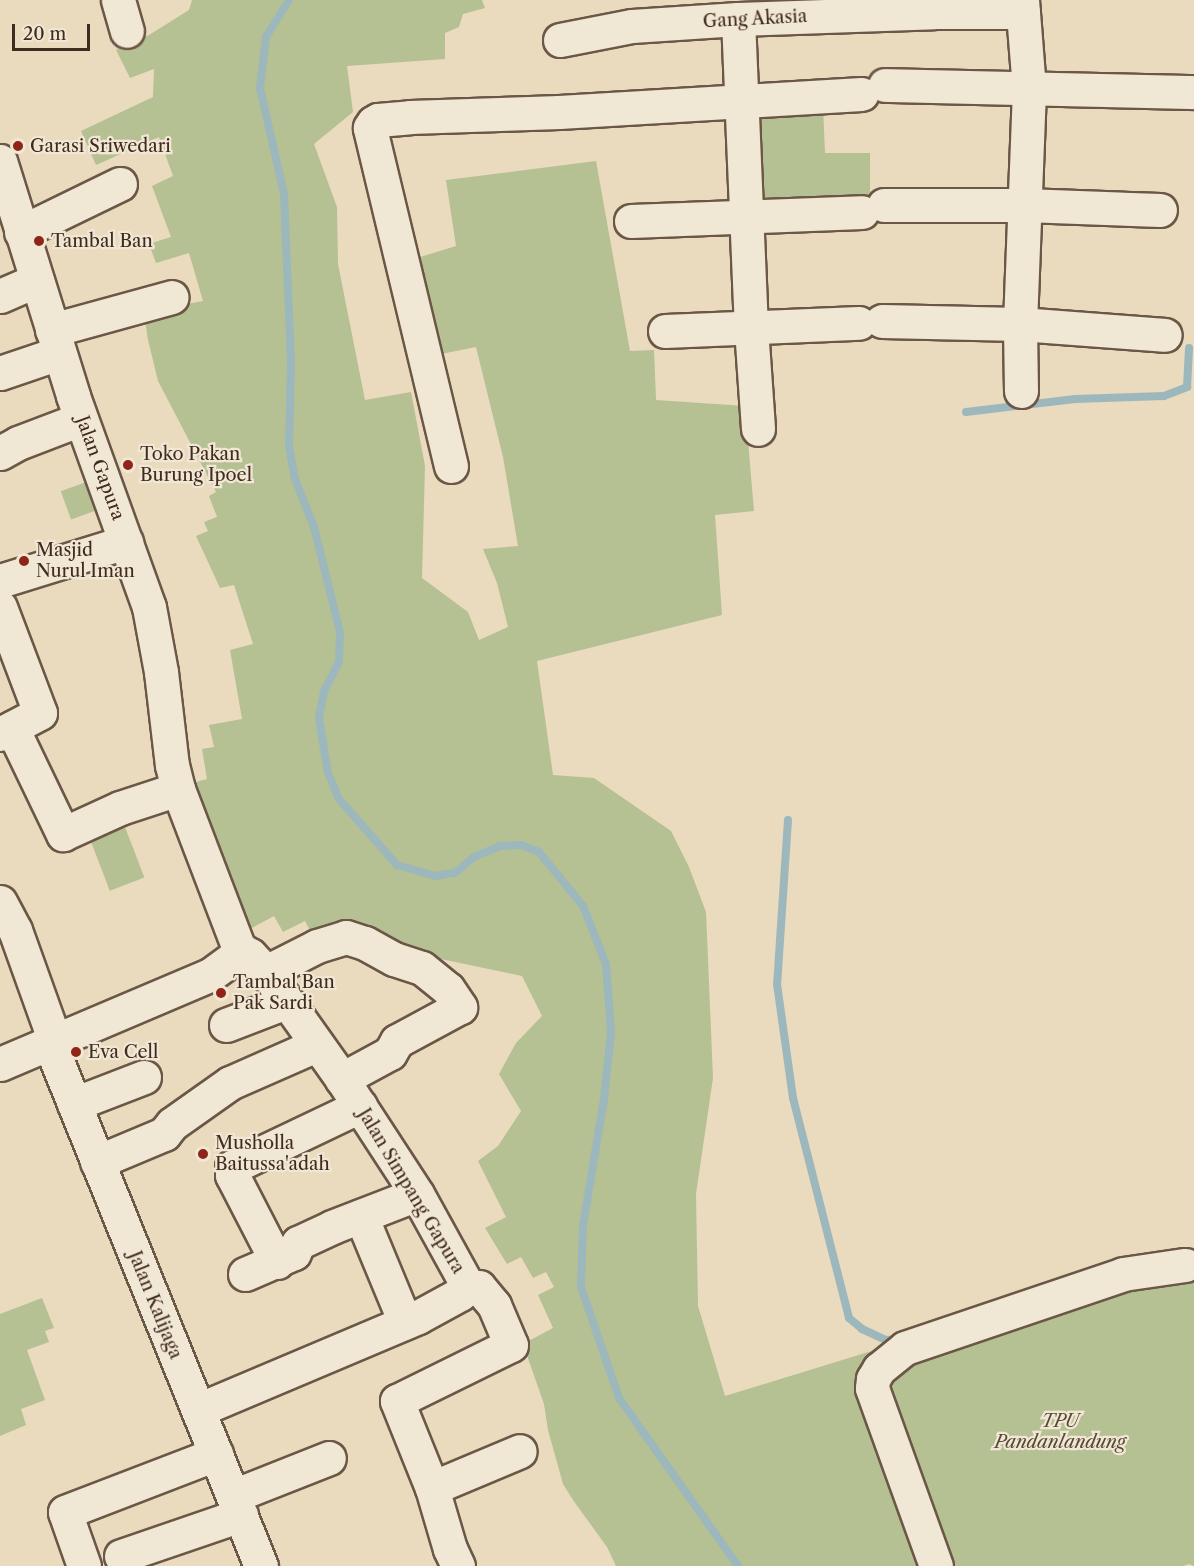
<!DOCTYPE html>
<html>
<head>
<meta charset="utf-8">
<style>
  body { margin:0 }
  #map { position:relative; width:1194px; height:1566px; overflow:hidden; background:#eadabe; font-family:"Libre Caslon Text",serif }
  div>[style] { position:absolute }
  .green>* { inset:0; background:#b5c093; transform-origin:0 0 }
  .stream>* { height:8px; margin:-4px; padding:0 4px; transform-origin:4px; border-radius:4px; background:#9db8bc }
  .roads { filter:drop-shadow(2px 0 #6b5746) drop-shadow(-2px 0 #6b5746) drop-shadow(0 2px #6b5746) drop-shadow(0 -2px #6b5746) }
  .minor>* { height:33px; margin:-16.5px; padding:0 16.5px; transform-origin:16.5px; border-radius:16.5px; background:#f1e7d5 }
  .dots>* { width:16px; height:16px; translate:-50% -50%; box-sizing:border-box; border:3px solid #f1e7d5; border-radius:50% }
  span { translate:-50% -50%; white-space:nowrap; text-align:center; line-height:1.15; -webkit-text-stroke:4.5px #f1e7d5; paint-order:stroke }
  .street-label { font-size:18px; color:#412b1e }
  .poi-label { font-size:18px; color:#412b1e }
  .left { translate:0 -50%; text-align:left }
  .park-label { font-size:18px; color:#584935; font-style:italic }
  .scale { position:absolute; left:12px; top:24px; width:78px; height:27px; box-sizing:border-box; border:3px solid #412b1e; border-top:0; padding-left:8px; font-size:18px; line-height:21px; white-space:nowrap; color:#412b1e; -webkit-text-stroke:4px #f1e7d5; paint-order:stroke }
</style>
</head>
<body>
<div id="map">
  <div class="green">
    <div style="clip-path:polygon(192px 0,482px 0,485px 8px,463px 14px,459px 27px,445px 33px,445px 59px,347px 66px,353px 112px,314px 144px,337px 207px,338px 264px,365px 400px,411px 392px,425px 466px,422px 578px,468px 612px,479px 640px,508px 627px,497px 583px,483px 549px,518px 546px,503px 457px,476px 347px,441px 354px,417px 258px,456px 246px,446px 180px,596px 161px,630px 351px,654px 350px,656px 400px,745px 406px,754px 511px,715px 515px,722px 615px,537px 661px,553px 775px,594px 778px,671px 831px,689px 867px,706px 912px,713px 1078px,696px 1194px,698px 1306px,725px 1396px,878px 1349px,1194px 1259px,1194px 1566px,1189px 1564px,1183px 1566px,616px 1566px,607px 1547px,573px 1500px,563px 1484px,548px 1430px,544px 1404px,523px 1344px,553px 1328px,538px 1295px,554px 1287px,546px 1272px,533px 1278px,521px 1257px,507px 1264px,485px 1228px,506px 1217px,478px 1161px,498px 1146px,521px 1111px,499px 1074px,516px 1043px,542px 1016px,522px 976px,422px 955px,316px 942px,305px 921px,283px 932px,274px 916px,246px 931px,189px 784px,207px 779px,202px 749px,214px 747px,209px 725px,242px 719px,230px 650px,253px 644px,234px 585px,220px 588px,196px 536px,208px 531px,204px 522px,217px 517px,209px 496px,216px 492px,158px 381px,148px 340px,144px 312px,203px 301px,189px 253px,156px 263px,149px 244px,171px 237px,152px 186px,173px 176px,159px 137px,96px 165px,81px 131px,153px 97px,154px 69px,130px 78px,116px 50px,149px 35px,189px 10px)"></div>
    <div style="clip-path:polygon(823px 105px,825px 153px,870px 153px,870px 202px,757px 208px,752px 109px)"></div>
    <div style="left:89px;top:481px;width:30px;height:30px;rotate:70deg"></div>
    <div style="left:120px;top:814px;width:68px;height:37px;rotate:69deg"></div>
    <div style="clip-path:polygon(42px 1298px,54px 1328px,45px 1331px,49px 1342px,27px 1350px,45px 1400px,21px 1409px,26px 1425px,0 1436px,0 1314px)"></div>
  </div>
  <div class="stream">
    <div style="left:289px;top:0;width:44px;rotate:121.9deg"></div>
    <div style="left:266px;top:37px;width:51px;rotate:96.7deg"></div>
    <div style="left:260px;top:88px;width:109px;rotate:77.2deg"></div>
    <div style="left:284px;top:194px;width:167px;rotate:87.6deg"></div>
    <div style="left:291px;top:361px;width:85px;rotate:91.3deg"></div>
    <div style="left:289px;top:446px;width:34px;rotate:80deg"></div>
    <div style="left:295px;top:479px;width:52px;rotate:68.4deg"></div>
    <div style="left:314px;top:527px;width:108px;rotate:76.1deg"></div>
    <div style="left:340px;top:632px;width:30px;rotate:92deg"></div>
    <div style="left:339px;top:662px;width:34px;rotate:117deg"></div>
    <div style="left:324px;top:692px;width:26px;rotate:101deg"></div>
    <div style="left:319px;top:718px;width:56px;rotate:80.7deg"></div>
    <div style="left:328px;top:773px;width:28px;rotate:67deg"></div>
    <div style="left:339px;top:799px;width:88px;rotate:48.7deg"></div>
    <div style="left:397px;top:865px;width:40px;rotate:16deg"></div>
    <div style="left:435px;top:876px;width:20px;rotate:-9deg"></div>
    <div style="left:455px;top:873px;width:25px;rotate:-40deg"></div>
    <div style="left:474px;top:857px;width:28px;rotate:-23deg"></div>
    <div style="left:500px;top:846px;width:21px;rotate:-3deg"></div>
    <div style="left:521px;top:845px;width:19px;rotate:21deg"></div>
    <div style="left:539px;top:852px;width:70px;rotate:50.8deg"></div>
    <div style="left:583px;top:906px;width:62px;rotate:68.4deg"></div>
    <div style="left:606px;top:964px;width:68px;rotate:85.8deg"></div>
    <div style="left:611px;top:1032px;width:67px;rotate:96deg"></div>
    <div style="left:604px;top:1099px;width:129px;rotate:99.4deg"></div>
    <div style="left:583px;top:1226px;width:61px;rotate:91.9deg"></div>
    <div style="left:581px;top:1287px;width:117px;rotate:71.1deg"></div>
    <div style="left:619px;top:1398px;width:206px;rotate:54.7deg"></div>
    <div style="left:966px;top:412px;width:110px;rotate:-6.8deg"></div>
    <div style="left:1075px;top:399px;width:89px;rotate:-1.9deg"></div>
    <div style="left:1164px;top:396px;width:25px;rotate:-21deg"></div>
    <div style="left:1187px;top:387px;width:39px;rotate:-87deg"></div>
    <div style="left:788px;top:820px;width:164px;rotate:93.8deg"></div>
    <div style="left:777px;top:984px;width:115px;rotate:82deg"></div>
    <div style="left:793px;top:1098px;width:227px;rotate:75.7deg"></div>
    <div style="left:849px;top:1318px;width:17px;rotate:40deg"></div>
    <div style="left:862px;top:1329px;width:26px;rotate:25deg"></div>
    <div style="left:886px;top:1340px;width:13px;rotate:-4deg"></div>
  </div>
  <div class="roads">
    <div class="minor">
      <div style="left:118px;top:0;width:32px;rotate:74deg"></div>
      <div style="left:738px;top:19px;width:309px;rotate:87.6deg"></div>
      <div style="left:751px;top:328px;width:101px;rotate:86deg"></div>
      <div style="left:560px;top:40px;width:73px;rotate:-11deg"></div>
      <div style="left:632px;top:26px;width:106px;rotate:-3.8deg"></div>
      <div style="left:738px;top:19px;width:196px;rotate:-2deg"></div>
      <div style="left:934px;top:12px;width:89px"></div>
      <div style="left:885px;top:85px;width:309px;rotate:1.3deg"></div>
      <div style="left:0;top:161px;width:246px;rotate:72.7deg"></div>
      <div style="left:73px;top:396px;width:224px;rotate:70.2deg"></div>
      <div style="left:149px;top:607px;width:66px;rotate:79.5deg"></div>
      <div style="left:161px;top:672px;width:94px;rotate:83.3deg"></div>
      <div style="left:172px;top:765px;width:25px;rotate:76deg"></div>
      <div style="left:178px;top:789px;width:171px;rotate:69.1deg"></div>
      <div style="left:884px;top:205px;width:140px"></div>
      <div style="left:1024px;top:205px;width:136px;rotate:2.1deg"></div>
      <div style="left:631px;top:221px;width:231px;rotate:-2.2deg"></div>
      <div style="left:21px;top:232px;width:110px;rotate:-25.9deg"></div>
      <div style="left:0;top:296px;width:40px;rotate:-23.4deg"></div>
      <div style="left:882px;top:321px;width:138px;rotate:1.2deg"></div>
      <div style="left:1020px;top:324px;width:145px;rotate:4.3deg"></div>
      <div style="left:52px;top:330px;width:124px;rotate:-15.4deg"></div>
      <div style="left:665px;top:331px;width:194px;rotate:-2.4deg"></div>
      <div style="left:0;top:373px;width:62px;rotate:-18.7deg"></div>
      <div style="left:1021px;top:391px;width:67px;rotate:-90.9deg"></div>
      <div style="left:1020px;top:324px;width:235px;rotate:-87.8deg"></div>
      <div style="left:1029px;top:89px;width:89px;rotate:-94.5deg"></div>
      <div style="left:0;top:453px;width:21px;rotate:-29deg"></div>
      <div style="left:18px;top:443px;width:67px;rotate:-20.9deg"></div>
      <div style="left:451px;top:466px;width:348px;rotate:-103.5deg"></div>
      <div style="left:370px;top:128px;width:6px;rotate:-59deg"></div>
      <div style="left:373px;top:123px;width:6px;rotate:-31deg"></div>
      <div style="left:378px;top:120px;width:32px;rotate:-5deg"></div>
      <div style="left:410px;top:117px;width:149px;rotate:-1.9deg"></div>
      <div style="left:559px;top:112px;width:303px;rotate:-3.4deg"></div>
      <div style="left:0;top:581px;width:132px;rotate:-17.2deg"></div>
      <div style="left:0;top:607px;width:113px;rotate:69.3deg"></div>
      <div style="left:40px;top:713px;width:45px;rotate:152.3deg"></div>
      <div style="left:12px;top:728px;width:118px;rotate:64.3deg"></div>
      <div style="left:63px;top:834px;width:63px;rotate:-24.5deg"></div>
      <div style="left:120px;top:808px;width:61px;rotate:-18.1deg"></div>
      <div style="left:0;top:902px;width:32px;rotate:62deg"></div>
      <div style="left:15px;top:930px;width:119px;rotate:70.3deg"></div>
      <div style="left:266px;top:972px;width:57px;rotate:-27deg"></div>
      <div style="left:317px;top:946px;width:30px;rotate:-17deg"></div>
      <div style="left:346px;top:937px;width:20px;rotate:18deg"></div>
      <div style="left:365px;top:943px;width:33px;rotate:29deg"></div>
      <div style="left:394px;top:959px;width:29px;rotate:18deg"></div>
      <div style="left:422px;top:968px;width:33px;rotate:39deg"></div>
      <div style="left:448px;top:989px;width:22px;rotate:56deg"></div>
      <div style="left:460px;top:1007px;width:72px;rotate:151.6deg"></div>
      <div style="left:397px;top:1041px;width:14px;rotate:120deg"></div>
      <div style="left:390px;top:1053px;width:55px;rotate:151.6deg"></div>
      <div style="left:226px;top:1025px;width:64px;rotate:-21deg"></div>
      <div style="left:50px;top:1044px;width:563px;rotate:67.99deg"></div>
      <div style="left:0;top:1064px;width:228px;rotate:-23deg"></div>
      <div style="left:210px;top:975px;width:29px;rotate:-36deg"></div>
      <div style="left:233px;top:958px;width:11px;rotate:-56deg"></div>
      <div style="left:74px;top:1104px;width:75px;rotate:-21.1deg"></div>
      <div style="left:97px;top:1162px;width:73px;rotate:-22.7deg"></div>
      <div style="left:164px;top:1134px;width:13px;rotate:-51deg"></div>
      <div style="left:172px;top:1124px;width:71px;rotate:-35.3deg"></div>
      <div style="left:230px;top:1083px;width:94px;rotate:-23.8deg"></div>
      <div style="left:361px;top:1216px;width:115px;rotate:67.5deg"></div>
      <div style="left:277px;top:1262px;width:98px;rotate:-117.3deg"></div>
      <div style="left:232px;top:1175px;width:8px;rotate:-90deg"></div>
      <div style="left:232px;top:1167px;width:142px;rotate:-25.5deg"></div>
      <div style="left:245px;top:1274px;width:53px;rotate:-23.2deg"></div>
      <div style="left:294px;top:1253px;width:11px;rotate:-68deg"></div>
      <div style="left:298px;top:1243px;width:38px;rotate:-25deg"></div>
      <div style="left:332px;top:1227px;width:91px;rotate:-21.2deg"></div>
      <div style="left:198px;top:1410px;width:239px;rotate:-22.9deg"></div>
      <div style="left:418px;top:1317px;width:48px;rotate:-28.7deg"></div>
      <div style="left:460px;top:1294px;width:7px;rotate:-45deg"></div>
      <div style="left:465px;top:1289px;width:8px;rotate:-90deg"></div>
      <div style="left:465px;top:1281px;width:99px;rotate:-118.9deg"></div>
      <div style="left:417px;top:1194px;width:137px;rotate:-123.1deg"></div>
      <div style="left:342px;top:1079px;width:131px;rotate:-125.4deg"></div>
      <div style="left:266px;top:972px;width:23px;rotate:-133deg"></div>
      <div style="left:250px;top:955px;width:13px;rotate:-151deg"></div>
      <div style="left:432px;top:1488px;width:95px;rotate:-22.8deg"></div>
      <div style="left:233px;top:1496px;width:103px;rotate:-21.6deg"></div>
      <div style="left:121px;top:1556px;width:127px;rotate:-18.9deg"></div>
      <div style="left:84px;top:1566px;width:57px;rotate:-109.4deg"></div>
      <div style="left:65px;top:1512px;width:162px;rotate:-21deg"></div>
      <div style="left:458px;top:1566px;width:19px;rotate:-115deg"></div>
      <div style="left:450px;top:1549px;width:64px;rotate:-106.4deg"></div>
      <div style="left:432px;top:1488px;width:94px;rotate:-111.9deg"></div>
      <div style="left:397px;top:1401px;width:127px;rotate:-26.2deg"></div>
      <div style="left:511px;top:1345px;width:43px;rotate:-113deg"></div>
      <div style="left:494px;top:1305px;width:23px;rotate:-130deg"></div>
      <div style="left:479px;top:1287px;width:14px;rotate:172deg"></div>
      <div style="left:936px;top:1566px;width:189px;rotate:-109.8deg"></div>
      <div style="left:872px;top:1388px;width:9px;rotate:-84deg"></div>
      <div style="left:873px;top:1379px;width:12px;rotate:-59deg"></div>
      <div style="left:879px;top:1369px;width:33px;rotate:-39deg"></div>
      <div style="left:905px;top:1348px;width:230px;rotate:-18.7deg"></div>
      <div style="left:1123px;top:1274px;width:63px;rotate:-8.3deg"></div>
    </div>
  </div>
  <div class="dots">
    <div style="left:18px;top:146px;background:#8f2418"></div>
    <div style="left:39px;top:241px;background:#8f2418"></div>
    <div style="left:128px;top:465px;background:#8f2418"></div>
    <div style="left:24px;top:561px;background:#8f2418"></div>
    <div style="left:221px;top:993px;background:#8f2418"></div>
    <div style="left:76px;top:1052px;background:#8f2418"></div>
    <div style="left:203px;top:1154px;background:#8f2418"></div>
  </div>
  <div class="street-label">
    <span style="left:755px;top:19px;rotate:-3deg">Gang Akasia</span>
    <span style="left:100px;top:468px;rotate:70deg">Jalan Gapura</span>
    <span style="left:411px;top:1191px;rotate:59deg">Jalan Simpang Gapura</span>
    <span style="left:155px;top:1305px;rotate:68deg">Jalan Kalijaga</span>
  </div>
  <div class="poi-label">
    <span class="left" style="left:30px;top:146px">Garasi Sriwedari</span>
    <span class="left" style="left:51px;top:241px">Tambal Ban</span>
    <span class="left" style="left:140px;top:465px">Toko Pakan<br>Burung Ipoel</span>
    <span class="left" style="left:36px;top:561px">Masjid<br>Nurul Iman</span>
    <span class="left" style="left:233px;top:993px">Tambal Ban<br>Pak Sardi</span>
    <span class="left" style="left:88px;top:1052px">Eva Cell</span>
    <span class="left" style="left:215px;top:1154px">Musholla<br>Baitussa'adah</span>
  </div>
  <div class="park-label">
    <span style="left:1060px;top:1432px">TPU<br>Pandanlandung</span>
  </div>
  <div class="scale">20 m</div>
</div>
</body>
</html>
